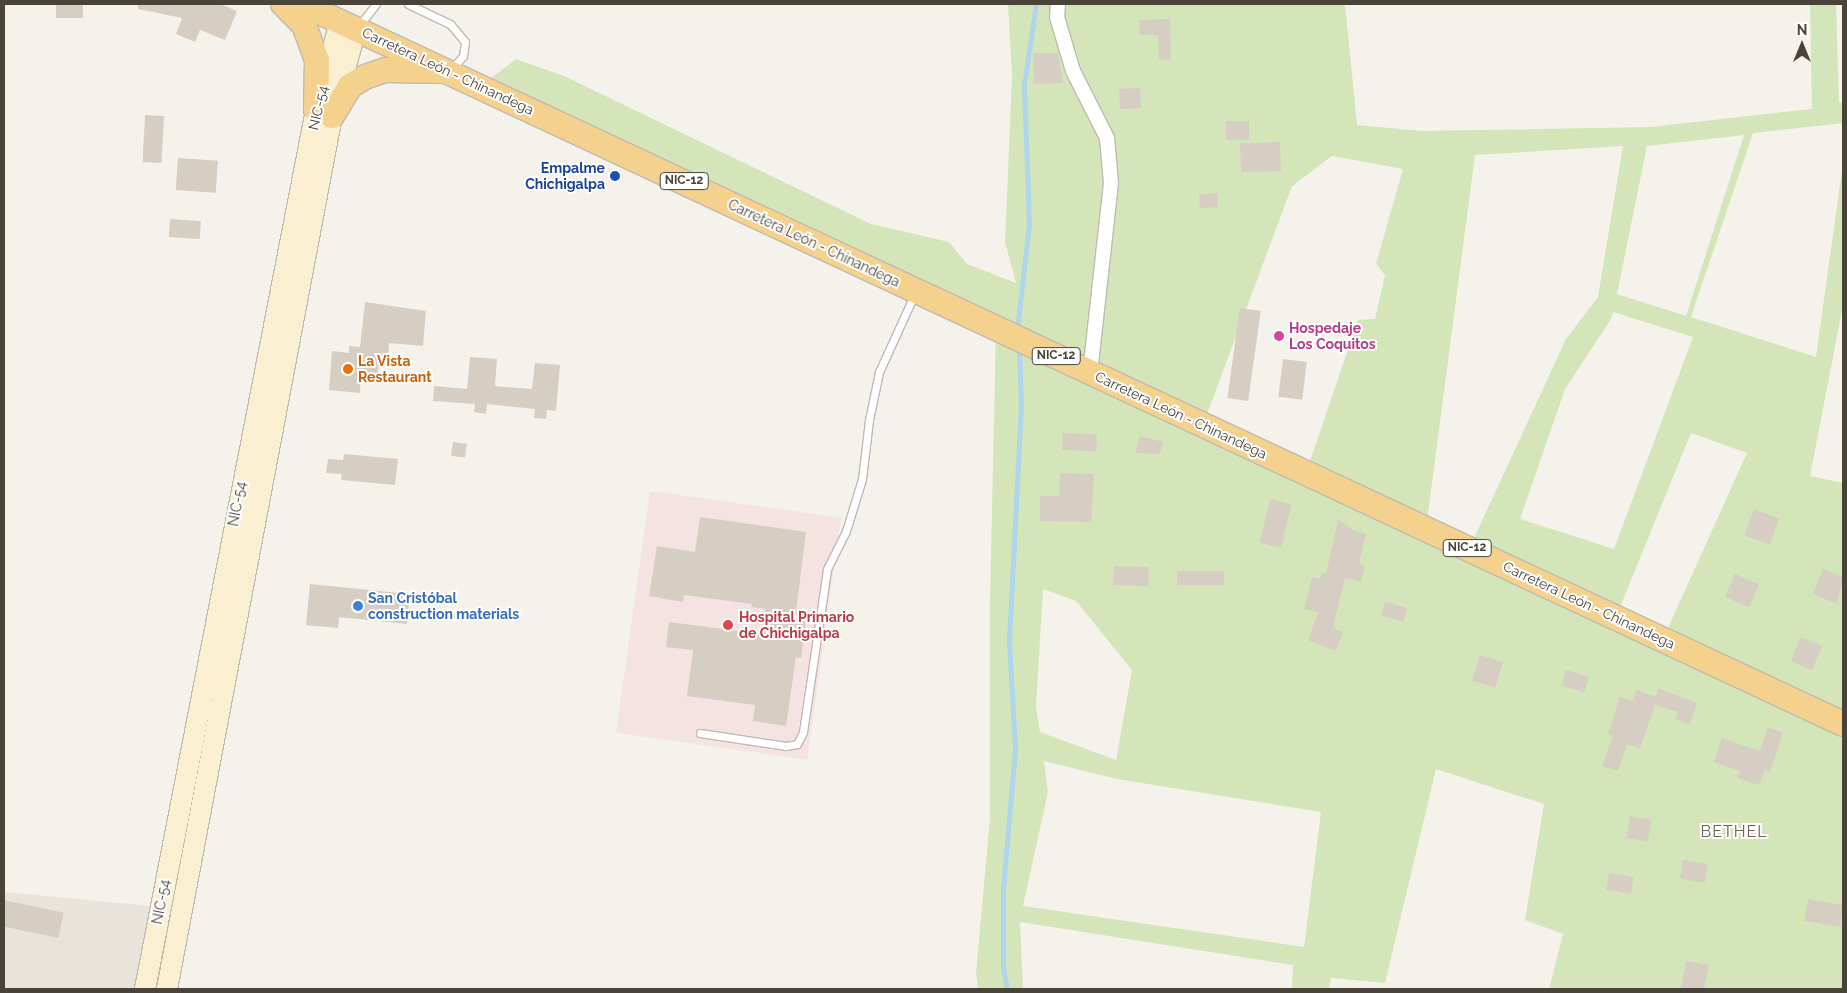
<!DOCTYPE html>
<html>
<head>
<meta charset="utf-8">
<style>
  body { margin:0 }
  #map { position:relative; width:1847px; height:993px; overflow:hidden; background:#f5f2ec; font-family:Raleway,sans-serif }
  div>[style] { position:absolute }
  .residential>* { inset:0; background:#e8e4db }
  .medical>* { inset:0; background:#f4e3e1; transform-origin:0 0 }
  .green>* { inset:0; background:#d3e5b9 }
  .stream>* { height:4.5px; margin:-2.25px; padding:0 2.25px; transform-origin:2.25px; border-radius:2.25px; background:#afd5ec }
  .building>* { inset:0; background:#d6cec3; transform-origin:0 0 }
  .roads { filter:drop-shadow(1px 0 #c0baaf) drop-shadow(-1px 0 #c0baaf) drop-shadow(0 1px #c0baaf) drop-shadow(0 -1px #c0baaf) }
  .service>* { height:7px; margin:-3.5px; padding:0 3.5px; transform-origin:3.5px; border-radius:3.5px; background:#fff }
  .minor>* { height:14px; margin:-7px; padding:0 7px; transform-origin:7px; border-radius:7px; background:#fff }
  .secondary>* { height:20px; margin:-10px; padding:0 10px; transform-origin:10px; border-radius:10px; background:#fbefd1 }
  .trunk>* { height:24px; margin:-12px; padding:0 12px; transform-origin:12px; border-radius:12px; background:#f5d18e }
  .dots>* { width:14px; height:14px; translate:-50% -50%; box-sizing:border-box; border:2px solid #fff; border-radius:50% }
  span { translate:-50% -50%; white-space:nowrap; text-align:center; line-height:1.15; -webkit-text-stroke:4px #fff; paint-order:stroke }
  .shield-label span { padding:1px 4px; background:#fff; border:1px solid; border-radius:4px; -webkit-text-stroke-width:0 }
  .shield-label { font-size:12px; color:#49433a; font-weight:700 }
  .street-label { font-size:14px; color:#49433a }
  .transit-label { font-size:14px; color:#164399; font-weight:700 }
  .right { translate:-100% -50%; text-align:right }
  .hotel-label { font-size:14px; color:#b23c85; font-weight:700 }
  .left { translate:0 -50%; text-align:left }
  .food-label { font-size:14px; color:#c56008; font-weight:700 }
  .shop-label { font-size:14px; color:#366cbe; font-weight:700 }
  .health-label { font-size:14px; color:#be3a42; font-weight:700 }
  .quarter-label { font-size:16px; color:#6b6052; letter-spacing:1px }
  .frame { position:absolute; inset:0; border:5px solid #49433a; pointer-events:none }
  .north { position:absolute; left:1777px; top:20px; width:50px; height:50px; -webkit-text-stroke:4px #fff; paint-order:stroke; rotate:0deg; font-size:14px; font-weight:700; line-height:20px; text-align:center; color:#49433a }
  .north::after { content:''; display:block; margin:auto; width:18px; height:22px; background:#49433a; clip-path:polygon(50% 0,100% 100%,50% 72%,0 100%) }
</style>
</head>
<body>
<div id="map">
  <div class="residential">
    <div style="clip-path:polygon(4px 892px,151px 906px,135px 989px,4px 989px)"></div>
  </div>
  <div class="medical">
    <div style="left:650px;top:491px;width:193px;height:244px;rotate:8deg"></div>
  </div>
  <div class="green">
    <div style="clip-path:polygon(evenodd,1008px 4px,1345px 4px,1357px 125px,1423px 131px,1651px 127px,1812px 109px,1810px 4px,1836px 4px,1839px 102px,1843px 104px,1843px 123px,1753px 133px,1691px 317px,1816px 357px,1843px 163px,1843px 305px,1810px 476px,1843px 483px,1843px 989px,1549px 989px,1563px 934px,1525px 920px,1544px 804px,1436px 769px,1385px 983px,1331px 978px,1329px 989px,1292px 989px,1293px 965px,1020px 922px,1023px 989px,978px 989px,976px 973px,990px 818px,990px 601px,996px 329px,481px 86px,516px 59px,564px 76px,871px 224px,949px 242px,967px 264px,1016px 283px,1005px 242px,1012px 75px,1008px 4px,1744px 135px,1686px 316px,1617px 294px,1647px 146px,1744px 135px,1008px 4px,1623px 146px,1598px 297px,1566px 339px,1469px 549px,1426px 529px,1475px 155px,1623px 146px,1008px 4px,1332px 156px,1403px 169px,1376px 264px,1385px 275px,1375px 319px,1358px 320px,1306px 473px,1203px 425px,1292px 186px,1332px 156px,1008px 4px,1613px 312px,1693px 337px,1614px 549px,1520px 519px,1565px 389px,1611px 319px,1613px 312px,1008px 4px,1691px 433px,1747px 453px,1663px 639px,1616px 617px,1691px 433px,1008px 4px,1043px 589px,1076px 601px,1132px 670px,1116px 760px,1040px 732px,1036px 707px,1043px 589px,1008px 4px,1044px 761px,1117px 779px,1321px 812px,1304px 947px,1023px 906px,1048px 792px,1044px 761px)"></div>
  </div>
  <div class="stream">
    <div style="left:1017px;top:330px;width:107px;rotate:-83.5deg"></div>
    <div style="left:1029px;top:224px;width:139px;rotate:-92.1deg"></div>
    <div style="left:1024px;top:85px;width:82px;rotate:-81.6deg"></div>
    <div style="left:1007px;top:989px;width:21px;rotate:-101deg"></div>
    <div style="left:1003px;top:968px;width:79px;rotate:-90deg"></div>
    <div style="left:1003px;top:889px;width:141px;rotate:-85.1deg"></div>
    <div style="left:1015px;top:749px;width:108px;rotate:-93.2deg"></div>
    <div style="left:1009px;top:641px;width:233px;rotate:-87.1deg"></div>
    <div style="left:1021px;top:408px;width:60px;rotate:-91.9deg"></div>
  </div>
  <div class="building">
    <div style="left:56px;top:4px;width:27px;height:14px"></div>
    <div style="clip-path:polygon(138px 4px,220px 4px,237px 11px,225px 40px,200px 30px,195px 42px,176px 34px,182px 18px,138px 9px)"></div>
    <div style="clip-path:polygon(1170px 19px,1171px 60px,1159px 60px,1158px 35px,1140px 35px,1139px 20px)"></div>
    <div style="clip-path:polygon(1033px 53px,1058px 53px,1063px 83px,1034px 84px)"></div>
    <div style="left:1140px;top:88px;width:20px;height:21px;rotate:87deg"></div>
    <div style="left:145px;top:115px;width:19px;height:47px;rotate:3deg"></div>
    <div style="left:1249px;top:121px;width:19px;height:23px;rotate:90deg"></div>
    <div style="left:1280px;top:142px;width:29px;height:40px;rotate:88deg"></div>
    <div style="left:178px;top:158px;width:40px;height:32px;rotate:4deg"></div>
    <div style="left:1217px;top:193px;width:14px;height:18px;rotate:86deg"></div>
    <div style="left:170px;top:219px;width:31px;height:18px;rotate:4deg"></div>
    <div style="clip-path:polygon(365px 302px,426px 311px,423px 346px,389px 343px,388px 361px,379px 360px,378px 375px,361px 373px,360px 393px,329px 390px,332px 351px,349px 353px,349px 346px,360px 347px)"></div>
    <div style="left:1240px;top:308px;width:21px;height:91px;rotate:8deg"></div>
    <div style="clip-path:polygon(470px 357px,497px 359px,495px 386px,504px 387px,532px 389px,535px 363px,560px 365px,556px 411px,547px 410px,546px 419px,534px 418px,535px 409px,487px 404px,486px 414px,474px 412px,475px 404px,433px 401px,434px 386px,467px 389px)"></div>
    <div style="left:1283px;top:359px;width:24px;height:38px;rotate:7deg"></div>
    <div style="left:1063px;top:433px;width:34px;height:17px;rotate:2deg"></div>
    <div style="clip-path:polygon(1140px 436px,1163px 442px,1160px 454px,1135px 453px)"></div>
    <div style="left:453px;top:442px;width:14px;height:14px;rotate:8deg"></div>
    <div style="clip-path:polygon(344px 454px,398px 459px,395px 485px,341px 480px,342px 474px,326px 473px,328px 459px,343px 460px)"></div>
    <div style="clip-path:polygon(1060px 473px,1094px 474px,1091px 522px,1040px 521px,1040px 496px,1059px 496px)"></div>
    <div style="left:1270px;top:499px;width:22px;height:45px;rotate:13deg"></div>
    <div style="left:1754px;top:509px;width:27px;height:28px;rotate:20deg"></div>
    <div style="clip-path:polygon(700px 517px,806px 532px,795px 620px,806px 621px,801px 658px,796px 657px,786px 726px,753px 721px,755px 705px,687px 696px,693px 650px,666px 647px,669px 622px,761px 634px,765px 609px,751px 607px,752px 604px,684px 595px,683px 602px,649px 596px,657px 546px,695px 552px)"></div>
    <div style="clip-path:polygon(1338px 520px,1353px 530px,1366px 534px,1359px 564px,1365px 566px,1361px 582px,1345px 578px,1333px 628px,1343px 632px,1336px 651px,1308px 640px,1318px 612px,1304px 609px,1312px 577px,1320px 579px,1321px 573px,1326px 574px)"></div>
    <div style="left:1114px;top:566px;width:35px;height:19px;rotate:2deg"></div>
    <div style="clip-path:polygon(1823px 569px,1843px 577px,1837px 604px,1813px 594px)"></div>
    <div style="left:1177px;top:571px;width:47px;height:14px"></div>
    <div style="left:1735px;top:574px;width:26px;height:25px;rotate:23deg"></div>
    <div style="clip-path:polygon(310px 584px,410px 594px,407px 624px,339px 617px,338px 628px,306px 625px)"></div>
    <div style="left:1385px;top:602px;width:23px;height:14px;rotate:15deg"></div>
    <div style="left:1801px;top:637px;width:23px;height:26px;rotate:23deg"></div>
    <div style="left:1480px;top:655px;width:24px;height:27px;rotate:17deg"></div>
    <div style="left:1566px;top:670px;width:24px;height:16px;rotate:17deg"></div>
    <div style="clip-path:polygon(1658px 688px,1697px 703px,1690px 724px,1675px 719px,1678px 712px,1655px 705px,1640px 748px,1627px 744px,1618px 771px,1602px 766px,1613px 736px,1608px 734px,1620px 697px,1633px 701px,1636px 690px,1656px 697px)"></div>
    <div style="clip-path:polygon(1768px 727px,1783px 733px,1770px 772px,1765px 770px,1759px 785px,1738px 778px,1740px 771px,1714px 762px,1722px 738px,1760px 751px)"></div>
    <div style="left:1630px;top:816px;width:22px;height:22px;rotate:10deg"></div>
    <div style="left:1683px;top:860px;width:25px;height:19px;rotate:9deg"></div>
    <div style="left:1609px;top:873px;width:25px;height:17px;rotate:9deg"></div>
    <div style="left:1808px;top:899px;width:36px;height:22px;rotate:10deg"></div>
    <div style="left:4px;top:900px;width:61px;height:26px;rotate:12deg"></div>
    <div style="clip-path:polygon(1686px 961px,1709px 965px,1704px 989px,1681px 989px)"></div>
  </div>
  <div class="roads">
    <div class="service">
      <div style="left:408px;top:4px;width:47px;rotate:25.5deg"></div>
      <div style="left:450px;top:24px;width:23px;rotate:50deg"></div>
      <div style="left:465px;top:42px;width:14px;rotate:98deg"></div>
      <div style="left:463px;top:56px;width:18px;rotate:131deg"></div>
      <div style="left:358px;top:27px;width:29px;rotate:-52deg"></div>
      <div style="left:700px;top:733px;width:87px;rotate:8.6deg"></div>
      <div style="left:786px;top:746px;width:11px;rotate:-10deg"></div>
      <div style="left:797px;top:744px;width:13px;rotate:-63deg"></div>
      <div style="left:803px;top:732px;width:165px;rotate:-81.6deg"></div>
      <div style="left:827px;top:569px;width:42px;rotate:-63.4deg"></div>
      <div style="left:846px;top:531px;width:54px;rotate:-72.9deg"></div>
      <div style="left:862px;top:479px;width:59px;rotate:-83.2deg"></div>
      <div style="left:869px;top:420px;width:49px;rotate:-78.2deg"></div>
      <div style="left:879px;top:372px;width:87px;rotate:-65.5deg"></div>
    </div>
    <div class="minor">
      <div style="left:1058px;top:4px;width:13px;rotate:94deg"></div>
      <div style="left:1057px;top:17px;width:56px;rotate:73.5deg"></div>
      <div style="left:1073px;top:71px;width:75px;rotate:63.1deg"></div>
      <div style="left:1107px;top:138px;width:45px;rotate:84.9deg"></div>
      <div style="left:1111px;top:183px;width:190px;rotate:96.3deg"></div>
    </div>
    <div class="secondary">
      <div style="left:145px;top:989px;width:895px;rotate:-78.99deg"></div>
      <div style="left:316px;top:110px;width:91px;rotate:-74.7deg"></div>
      <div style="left:167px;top:989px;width:888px;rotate:-79.3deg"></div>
      <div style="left:332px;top:116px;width:90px;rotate:-74.6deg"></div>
    </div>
    <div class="trunk">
      <div style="left:283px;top:4px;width:30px;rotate:45deg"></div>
      <div style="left:304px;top:25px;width:38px;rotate:70deg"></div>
      <div style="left:317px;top:61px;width:49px;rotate:91.2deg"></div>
      <div style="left:302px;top:4px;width:1701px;rotate:25.04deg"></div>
      <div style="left:332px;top:116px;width:35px;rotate:-59deg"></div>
      <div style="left:350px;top:86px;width:17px;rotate:-31deg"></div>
      <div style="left:365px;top:77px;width:21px;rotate:-19deg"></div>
      <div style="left:385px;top:70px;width:57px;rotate:1deg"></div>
    </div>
  </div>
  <div class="dots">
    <div style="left:615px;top:176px;background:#1a4fb4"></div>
    <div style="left:1279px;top:336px;background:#d1479c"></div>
    <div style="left:348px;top:369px;background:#e8710a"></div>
    <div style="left:358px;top:606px;background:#3f7fe0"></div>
    <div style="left:728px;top:625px;background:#e0444e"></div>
  </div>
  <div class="shield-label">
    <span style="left:684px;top:181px">NIC-12</span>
    <span style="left:1056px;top:356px">NIC-12</span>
    <span style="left:1467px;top:548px">NIC-12</span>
  </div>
  <div class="street-label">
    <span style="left:448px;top:71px;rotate:25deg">Carretera León - Chinandega</span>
    <span style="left:318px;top:108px;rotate:-77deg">NIC-54</span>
    <span style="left:814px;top:243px;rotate:25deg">Carretera León - Chinandega</span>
    <span style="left:1181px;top:415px;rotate:25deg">Carretera León - Chinandega</span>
    <span style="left:237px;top:504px;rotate:-79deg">NIC-54</span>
    <span style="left:1589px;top:605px;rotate:25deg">Carretera León - Chinandega</span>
    <span style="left:161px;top:902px;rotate:-79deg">NIC-54</span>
  </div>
  <div class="transit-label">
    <span class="right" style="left:605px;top:176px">Empalme<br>Chichigalpa</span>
  </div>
  <div class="hotel-label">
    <span class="left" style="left:1289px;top:336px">Hospedaje<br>Los Coquitos</span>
  </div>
  <div class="food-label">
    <span class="left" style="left:358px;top:369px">La Vista<br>Restaurant</span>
  </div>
  <div class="shop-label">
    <span class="left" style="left:368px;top:606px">San Cristóbal<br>construction materials</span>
  </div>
  <div class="health-label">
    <span class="left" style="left:739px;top:625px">Hospital Primario<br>de Chichigalpa</span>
  </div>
  <div class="quarter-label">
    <span style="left:1734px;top:832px">BETHEL</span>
  </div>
  <div class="frame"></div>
  <div class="north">N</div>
</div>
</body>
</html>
